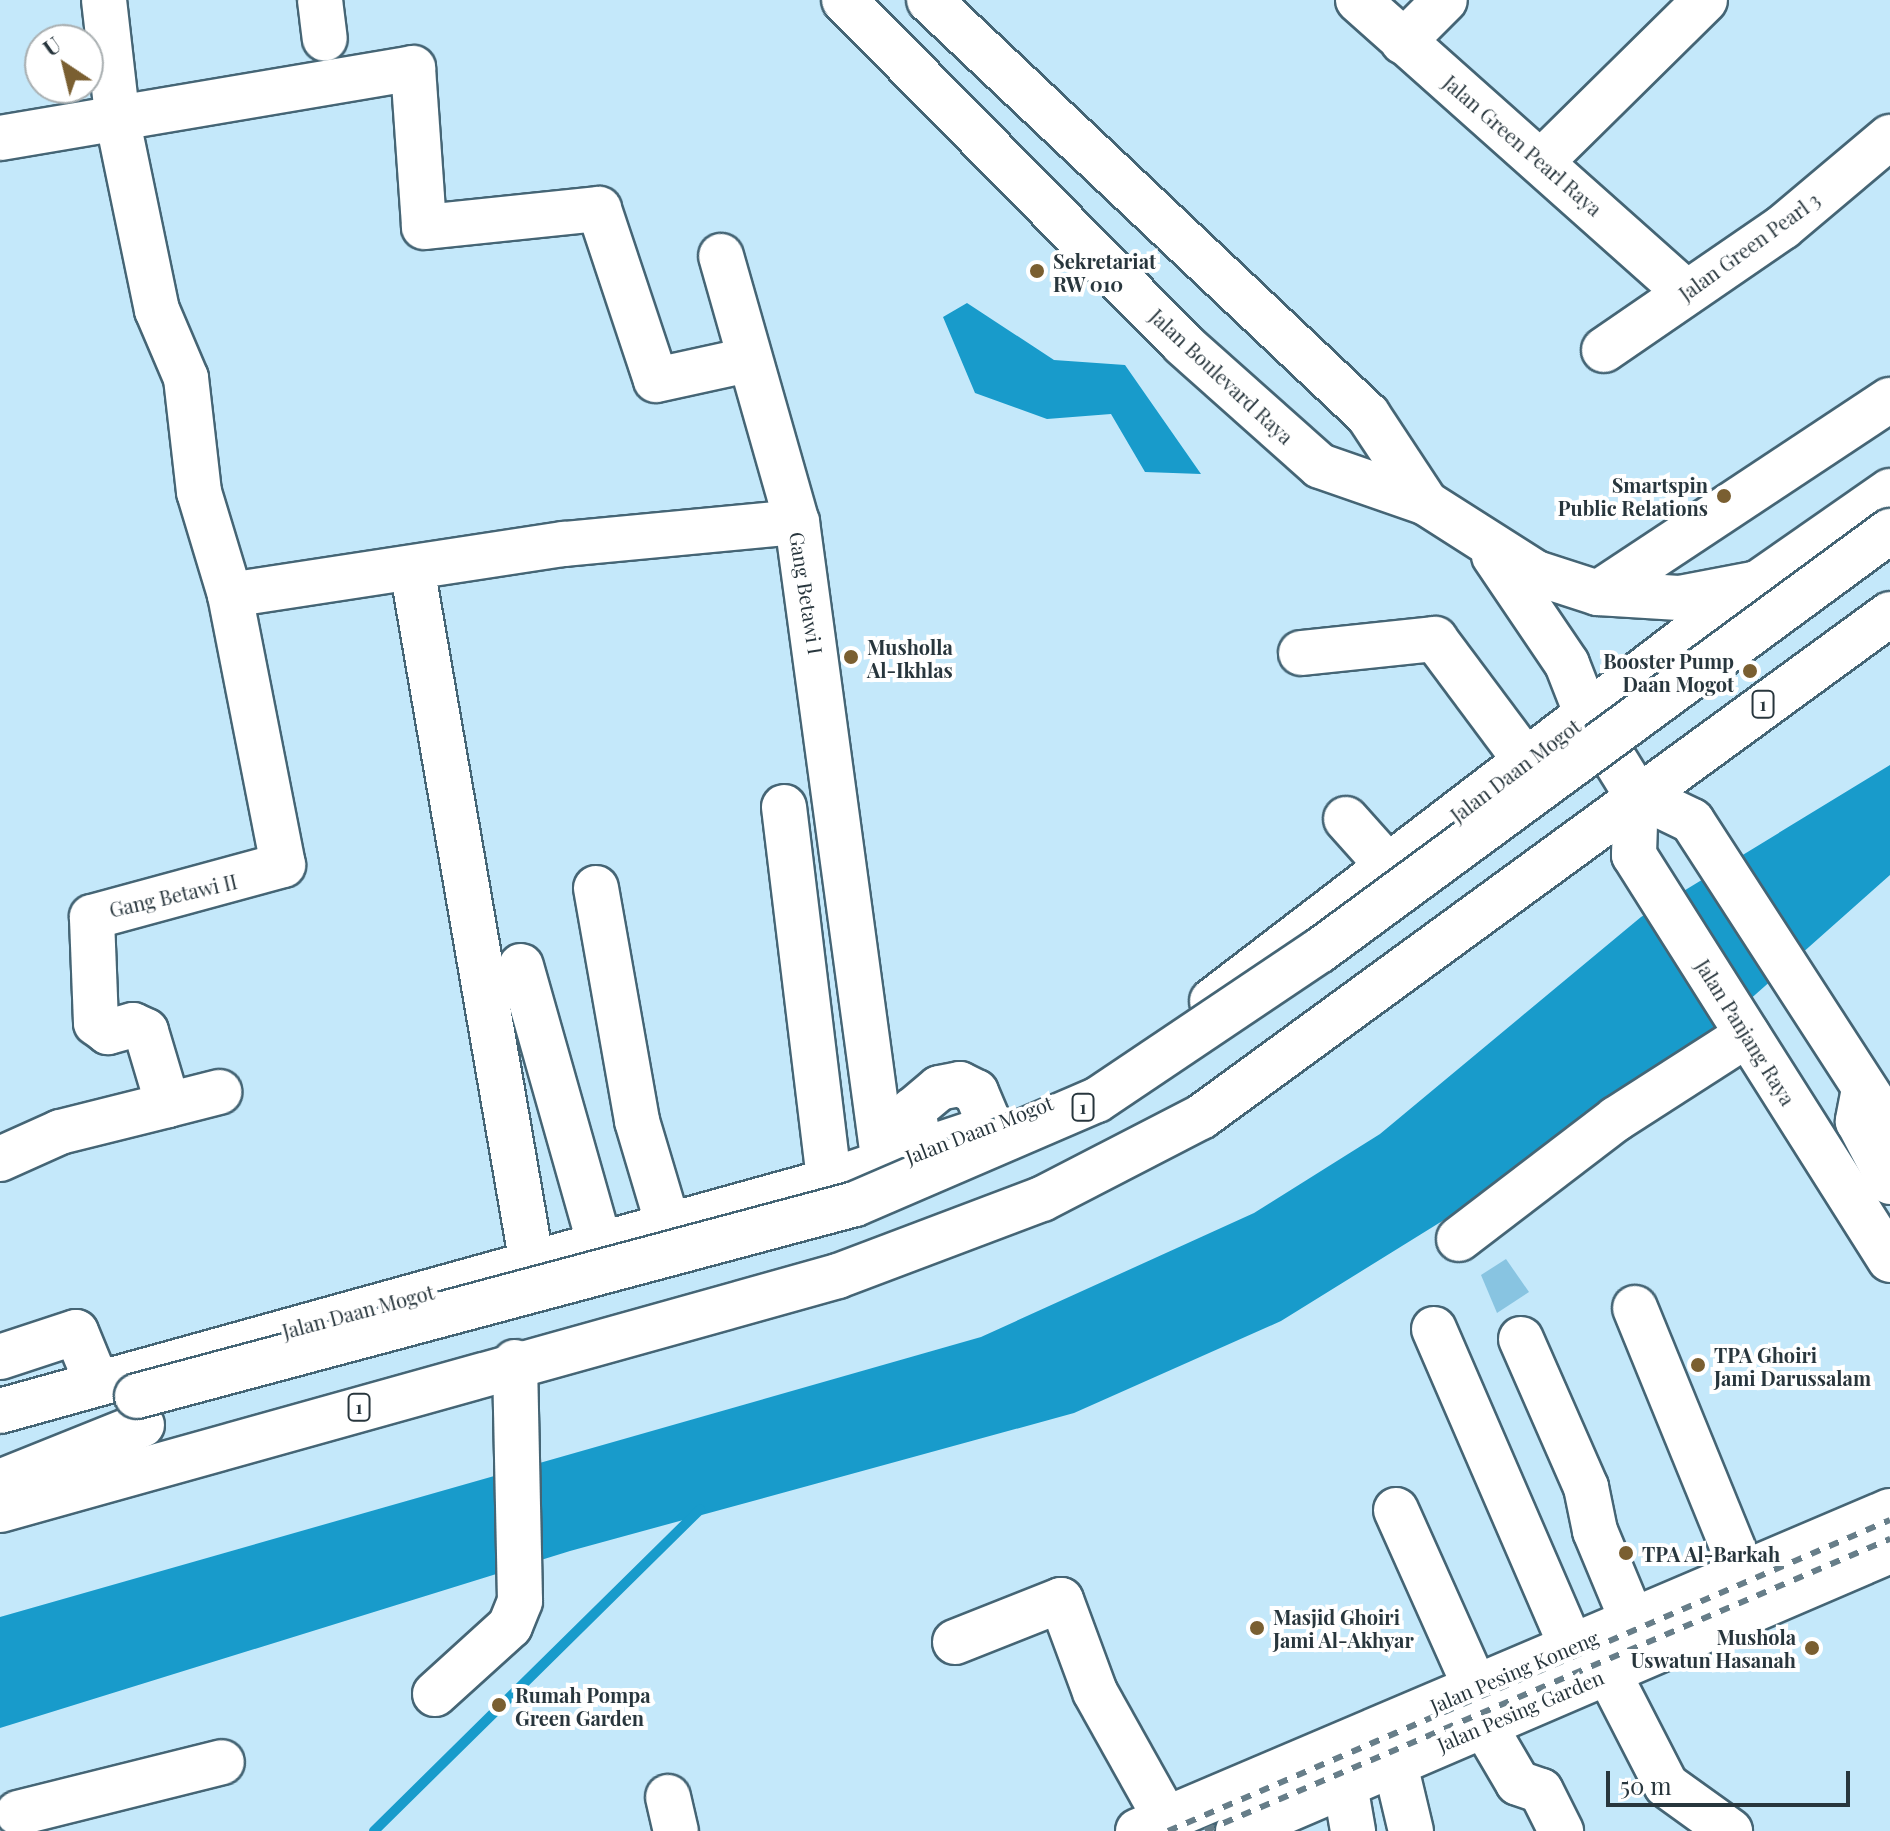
<!DOCTYPE html>
<html>
<head>
<meta charset="utf-8">
<style>
  body { margin:0 }
  #map { position:relative; width:1890px; height:1831px; overflow:hidden; background:#c4e8fa; font-family:"Playfair Display",serif }
  div>[style] { position:absolute }
  .green>* { inset:0; background:#88c4e1 }
  .water>* { inset:0; background:#189bcb }
  .stream>* { height:10px; margin:-5px; padding:0 5px; transform-origin:5px; border-radius:5px; background:#189bcb }
  .roads { filter:drop-shadow(2px 0 #456575) drop-shadow(-2px 0 #456575) drop-shadow(0 2px #456575) drop-shadow(0 -2px #456575) }
  .minor>* { height:44px; margin:-22px; padding:0 22px; transform-origin:22px; border-radius:22px; background:#fff }
  .major>* { height:44px; margin:-22px; padding:0 22px; transform-origin:22px; border-radius:22px; background:#fff }
  .highway>* { height:44px; margin:-22px; padding:0 22px; transform-origin:22px; border-radius:22px; background:#fff }
  .rail>* { height:6px; margin-top:-3px; transform-origin:0; background:repeating-linear-gradient(90deg,#677e89 0 10px,transparent 0 20px) }
  .bridges { filter:drop-shadow(2px 0 #456575) drop-shadow(-2px 0 #456575) drop-shadow(0 2px #456575) drop-shadow(0 -2px #456575) }
  .highway-bridge>* { height:44px; margin:-22px; padding:0 22px; transform-origin:22px; border-radius:22px; background:#fff }
  .dots>* { width:22px; height:22px; translate:-50% -50%; box-sizing:border-box; border:4px solid #fff; border-radius:50% }
  span { translate:-50% -50%; white-space:nowrap; text-align:center; line-height:1.15; -webkit-text-stroke:8px #fff; paint-order:stroke }
  .shield-label span { padding:2px 6px; background:#fff; border:2px solid; border-radius:6px; -webkit-text-stroke-width:0 }
  .shield-label { font-size:18px; color:#28363d; font-weight:700 }
  .street-label { font-size:20px; color:#28363d }
  .poi-label { font-size:20px; color:#28363d; font-weight:700 }
  .left { translate:0 -50%; text-align:left }
  .right { translate:-100% -50%; text-align:right }
  .north { position:absolute; left:24px; top:24px; width:80px; height:80px; box-sizing:border-box; background:#fff; border:2px solid #a9afb1; border-radius:50%; rotate:325deg; font-size:22px; font-weight:700; line-height:32px; text-align:center; color:#28363d }
  .north::after { content:''; display:block; margin:auto; width:28px; height:36px; background:#7a5f31; clip-path:polygon(50% 0,100% 100%,50% 72%,0 100%) }
  .scale { position:absolute; left:1606px; top:1771px; width:244px; height:36px; box-sizing:border-box; border:4px solid #28363d; border-top:0; padding-left:10px; font-size:24px; line-height:28px; white-space:nowrap; color:#28363d; -webkit-text-stroke:6px #fff; paint-order:stroke }
</style>
</head>
<body>
<div id="map">
  <div class="green">
    <div style="clip-path:polygon(1506px 1259px,1529px 1292px,1497px 1313px,1481px 1275px)"></div>
  </div>
  <div class="water">
    <div style="clip-path:polygon(967px 303px,1054px 360px,1125px 365px,1201px 474px,1145px 472px,1111px 414px,1047px 419px,975px 393px,943px 317px)"></div>
    <div style="clip-path:polygon(1890px 765px,1890px 875px,1703px 1041px,1502px 1184px,1281px 1321px,1074px 1413px,570px 1551px,0 1728px,0 1617px,981px 1337px,1254px 1213px,1380px 1134px,1641px 917px)"></div>
  </div>
  <div class="stream">
    <div style="left:374px;top:1831px;width:458px;rotate:-44.6deg"></div>
  </div>
  <div class="roads">
    <div class="minor">
      <div style="left:104px;top:0;width:123px;rotate:83.5deg"></div>
      <div style="left:118px;top:122px;width:192px;rotate:78.3deg"></div>
      <div style="left:157px;top:310px;width:74px;rotate:66.9deg"></div>
      <div style="left:186px;top:378px;width:115px;rotate:83.5deg"></div>
      <div style="left:199px;top:492px;width:108px;rotate:73.2deg"></div>
      <div style="left:320px;top:0;width:39px;rotate:83deg"></div>
      <div style="left:844px;top:0;width:483px;rotate:45.4deg"></div>
      <div style="left:1183px;top:344px;width:183px;rotate:41.7deg"></div>
      <div style="left:1320px;top:466px;width:112px;rotate:19.2deg"></div>
      <div style="left:1426px;top:503px;width:130px;rotate:32.5deg"></div>
      <div style="left:1536px;top:573px;width:65px;rotate:17.9deg"></div>
      <div style="left:1598px;top:593px;width:81px;rotate:3.5deg"></div>
      <div style="left:1679px;top:598px;width:80px;rotate:-10.8deg"></div>
      <div style="left:929px;top:0;width:604px;rotate:43.39deg"></div>
      <div style="left:1368px;top:415px;width:105px;rotate:56.6deg"></div>
      <div style="left:1358px;top:0;width:439px;rotate:41.7deg"></div>
      <div style="left:1403px;top:42px;width:59px;rotate:-45deg"></div>
      <div style="left:0;top:138px;width:419px;rotate:-9.6deg"></div>
      <div style="left:413px;top:68px;width:159px;rotate:86deg"></div>
      <div style="left:424px;top:227px;width:176px;rotate:-5.9deg"></div>
      <div style="left:599px;top:209px;width:180px;rotate:71.6deg"></div>
      <div style="left:656px;top:380px;width:94px;rotate:-12.3deg"></div>
      <div style="left:1544px;top:159px;width:226px;rotate:-44.6deg"></div>
      <div style="left:721px;top:256px;width:277px;rotate:74.1deg"></div>
      <div style="left:797px;top:522px;width:649px;rotate:82.29deg"></div>
      <div style="left:1604px;top:350px;width:217px;rotate:-34.5deg"></div>
      <div style="left:1783px;top:227px;width:140px;rotate:-40.1deg"></div>
      <div style="left:1494px;top:556px;width:130px;rotate:55.9deg"></div>
      <div style="left:1567px;top:664px;width:55px;rotate:68.6deg"></div>
      <div style="left:412px;top:568px;width:706px;rotate:80.22deg"></div>
      <div style="left:1598px;top:593px;width:350px;rotate:-33.5deg"></div>
      <div style="left:1301px;top:653px;width:135px;rotate:-6deg"></div>
      <div style="left:1435px;top:639px;width:152px;rotate:53.3deg"></div>
      <div style="left:784px;top:807px;width:377px;rotate:83.1deg"></div>
      <div style="left:1346px;top:819px;width:63px;rotate:48.2deg"></div>
      <div style="left:596px;top:888px;width:237px;rotate:80deg"></div>
      <div style="left:637px;top:1121px;width:109px;rotate:73.4deg"></div>
      <div style="left:521px;top:966px;width:290px;rotate:74.2deg"></div>
      <div style="left:1864px;top:1089px;width:33px;rotate:101deg"></div>
      <div style="left:1858px;top:1121px;width:69px;rotate:62.3deg"></div>
      <div style="left:168px;top:1105px;width:53px;rotate:-14.3deg"></div>
      <div style="left:921px;top:1152px;width:43px;rotate:-100.8deg"></div>
      <div style="left:913px;top:1110px;width:34px;rotate:-40deg"></div>
      <div style="left:939px;top:1088px;width:21px;rotate:-11deg"></div>
      <div style="left:960px;top:1084px;width:18px;rotate:27deg"></div>
      <div style="left:976px;top:1092px;width:38px;rotate:67deg"></div>
      <div style="left:0;top:1159px;width:66px;rotate:-24.2deg"></div>
      <div style="left:60px;top:1132px;width:111px;rotate:-14deg"></div>
      <div style="left:168px;top:1105px;width:77px;rotate:-106.6deg"></div>
      <div style="left:146px;top:1031px;width:14px;rotate:-155deg"></div>
      <div style="left:133px;top:1025px;width:26px;rotate:164deg"></div>
      <div style="left:108px;top:1032px;width:15px;rotate:-143deg"></div>
      <div style="left:96px;top:1023px;width:106px;rotate:-92.2deg"></div>
      <div style="left:92px;top:917px;width:198px;rotate:-15.2deg"></div>
      <div style="left:283px;top:865px;width:275px;rotate:-101.1deg"></div>
      <div style="left:230px;top:595px;width:338px;rotate:-8.7deg"></div>
      <div style="left:564px;top:544px;width:234px;rotate:-5.4deg"></div>
      <div style="left:1459px;top:1239px;width:198px;rotate:-37.4deg"></div>
      <div style="left:1616px;top:1119px;width:156px;rotate:-32.7deg"></div>
      <div style="left:1635px;top:1308px;width:286px;rotate:67.8deg"></div>
      <div style="left:1434px;top:1329px;width:345px;rotate:66.6deg"></div>
      <div style="left:1521px;top:1339px;width:162px;rotate:66.3deg"></div>
      <div style="left:1586px;top:1487px;width:45px;rotate:78.4deg"></div>
      <div style="left:1595px;top:1531px;width:96px;rotate:67.4deg"></div>
      <div style="left:0;top:1357px;width:80px;rotate:-18.2deg"></div>
      <div style="left:76px;top:1332px;width:55px;rotate:67.6deg"></div>
      <div style="left:1396px;top:1510px;width:194px;rotate:65.9deg"></div>
      <div style="left:955px;top:1642px;width:114px;rotate:-21.6deg"></div>
      <div style="left:1061px;top:1600px;width:98px;rotate:69.7deg"></div>
      <div style="left:1095px;top:1692px;width:145px;rotate:60.8deg"></div>
      <div style="left:1608px;top:1672px;width:127px;rotate:62.8deg"></div>
      <div style="left:1666px;top:1785px;width:79px;rotate:35.7deg"></div>
      <div style="left:435px;top:1694px;width:101px;rotate:-42.2deg"></div>
      <div style="left:510px;top:1626px;width:27px;rotate:-68deg"></div>
      <div style="left:520px;top:1601px;width:239px;rotate:-91.2deg"></div>
      <div style="left:1484px;top:1725px;width:67px;rotate:59.6deg"></div>
      <div style="left:1518px;top:1783px;width:24px;rotate:19deg"></div>
      <div style="left:1541px;top:1791px;width:45px;rotate:63.4deg"></div>
      <div style="left:1395px;top:1764px;width:69px;rotate:76.6deg"></div>
      <div style="left:1345px;top:1785px;width:47px;rotate:80.1deg"></div>
      <div style="left:668px;top:1797px;width:35px;rotate:77deg"></div>
      <div style="left:18px;top:1813px;width:210px;rotate:-14deg"></div>
      <div style="left:1138px;top:1831px;width:817px;rotate:-23.05deg"></div>
      <div style="left:1238px;top:1831px;width:710px;rotate:-23.24deg"></div>
    </div>
    <div class="major">
      <div style="left:1587px;top:715px;width:93px;rotate:58.2deg"></div>
      <div style="left:1636px;top:794px;width:62px;rotate:25.7deg"></div>
      <div style="left:1692px;top:821px;width:364px;rotate:57.1deg"></div>
      <div style="left:1636px;top:794px;width:61px;rotate:91.9deg"></div>
      <div style="left:1634px;top:855px;width:479px;rotate:57.7deg"></div>
    </div>
    <div class="highway">
      <div style="left:1212px;top:1001px;width:688px;rotate:-37.44deg"></div>
      <div style="left:1758px;top:583px;width:161px;rotate:-34.9deg"></div>
      <div style="left:0;top:1411px;width:860px;rotate:-15.51deg"></div>
      <div style="left:829px;top:1181px;width:150px;rotate:-18.3deg"></div>
      <div style="left:0;top:1482px;width:153px;rotate:-21.9deg"></div>
      <div style="left:0;top:1510px;width:870px;rotate:-15.6deg"></div>
      <div style="left:838px;top:1276px;width:218px;rotate:-20.7deg"></div>
      <div style="left:1042px;top:1199px;width:179px;rotate:-27.3deg"></div>
      <div style="left:1201px;top:1117px;width:853px;rotate:-36.13deg"></div>
    </div>
  </div>
  <div class="rail">
    <div style="left:1168px;top:1831px;width:786px;rotate:-23.3deg"></div>
    <div style="left:1205px;top:1831px;width:745px;rotate:-23.09deg"></div>
  </div>
  <div class="bridges">
    <div class="highway-bridge">
      <div style="left:137px;top:1396px;width:743px;rotate:-14.97deg"></div>
      <div style="left:855px;top:1204px;width:263px;rotate:-23.3deg"></div>
      <div style="left:1097px;top:1100px;width:267px;rotate:-33.9deg"></div>
      <div style="left:1319px;top:951px;width:709px;rotate:-36.34deg"></div>
    </div>
  </div>
  <div class="dots">
    <div style="left:1037px;top:271px;background:#7a5f31"></div>
    <div style="left:1724px;top:496px;background:#7a5f31"></div>
    <div style="left:851px;top:657px;background:#7a5f31"></div>
    <div style="left:1750px;top:671px;background:#7a5f31"></div>
    <div style="left:1698px;top:1365px;background:#7a5f31"></div>
    <div style="left:1626px;top:1553px;background:#7a5f31"></div>
    <div style="left:1257px;top:1628px;background:#7a5f31"></div>
    <div style="left:1812px;top:1648px;background:#7a5f31"></div>
    <div style="left:499px;top:1705px;background:#7a5f31"></div>
  </div>
  <div class="shield-label">
    <span style="left:1763px;top:704px">1</span>
    <span style="left:1083px;top:1107px">1</span>
    <span style="left:359px;top:1407px">1</span>
  </div>
  <div class="street-label">
    <span style="left:1523px;top:145px;rotate:41deg">Jalan Green Pearl Raya</span>
    <span style="left:1749px;top:246px;rotate:-36deg">Jalan Green Pearl 3</span>
    <span style="left:1222px;top:376px;rotate:43deg">Jalan Boulevard Raya</span>
    <span style="left:807px;top:593px;rotate:81deg">Gang Betawi I</span>
    <span style="left:1515px;top:770px;rotate:-37deg">Jalan Daan Mogot</span>
    <span style="left:173px;top:895px;rotate:-13deg">Gang Betawi II</span>
    <span style="left:1746px;top:1032px;rotate:58deg">Jalan Panjang Raya</span>
    <span style="left:979px;top:1129px;rotate:-21deg">Jalan Daan Mogot</span>
    <span style="left:358px;top:1311px;rotate:-15deg">Jalan Daan Mogot</span>
    <span style="left:1514px;top:1671px;rotate:-23deg">Jalan Pesing Koneng</span>
    <span style="left:1520px;top:1710px;rotate:-23deg">Jalan Pesing Garden</span>
  </div>
  <div class="poi-label">
    <span class="left" style="left:1053px;top:272px">Sekretariat<br>RW 010</span>
    <span class="right" style="left:1708px;top:496px">Smartspin<br>Public Relations</span>
    <span class="left" style="left:867px;top:658px">Musholla<br>Al-Ikhlas</span>
    <span class="right" style="left:1734px;top:672px">Booster Pump<br>Daan Mogot</span>
    <span class="left" style="left:1714px;top:1366px">TPA Ghoiri<br>Jami Darussalam</span>
    <span class="left" style="left:1642px;top:1553px">TPA Al-Barkah</span>
    <span class="left" style="left:1273px;top:1628px">Masjid Ghoiri<br>Jami Al-Akhyar</span>
    <span class="right" style="left:1796px;top:1648px">Mushola<br>Uswatun Hasanah</span>
    <span class="left" style="left:515px;top:1706px">Rumah Pompa<br>Green Garden</span>
  </div>
  <div class="north">U</div>
  <div class="scale">50 m</div>
</div>
</body>
</html>
